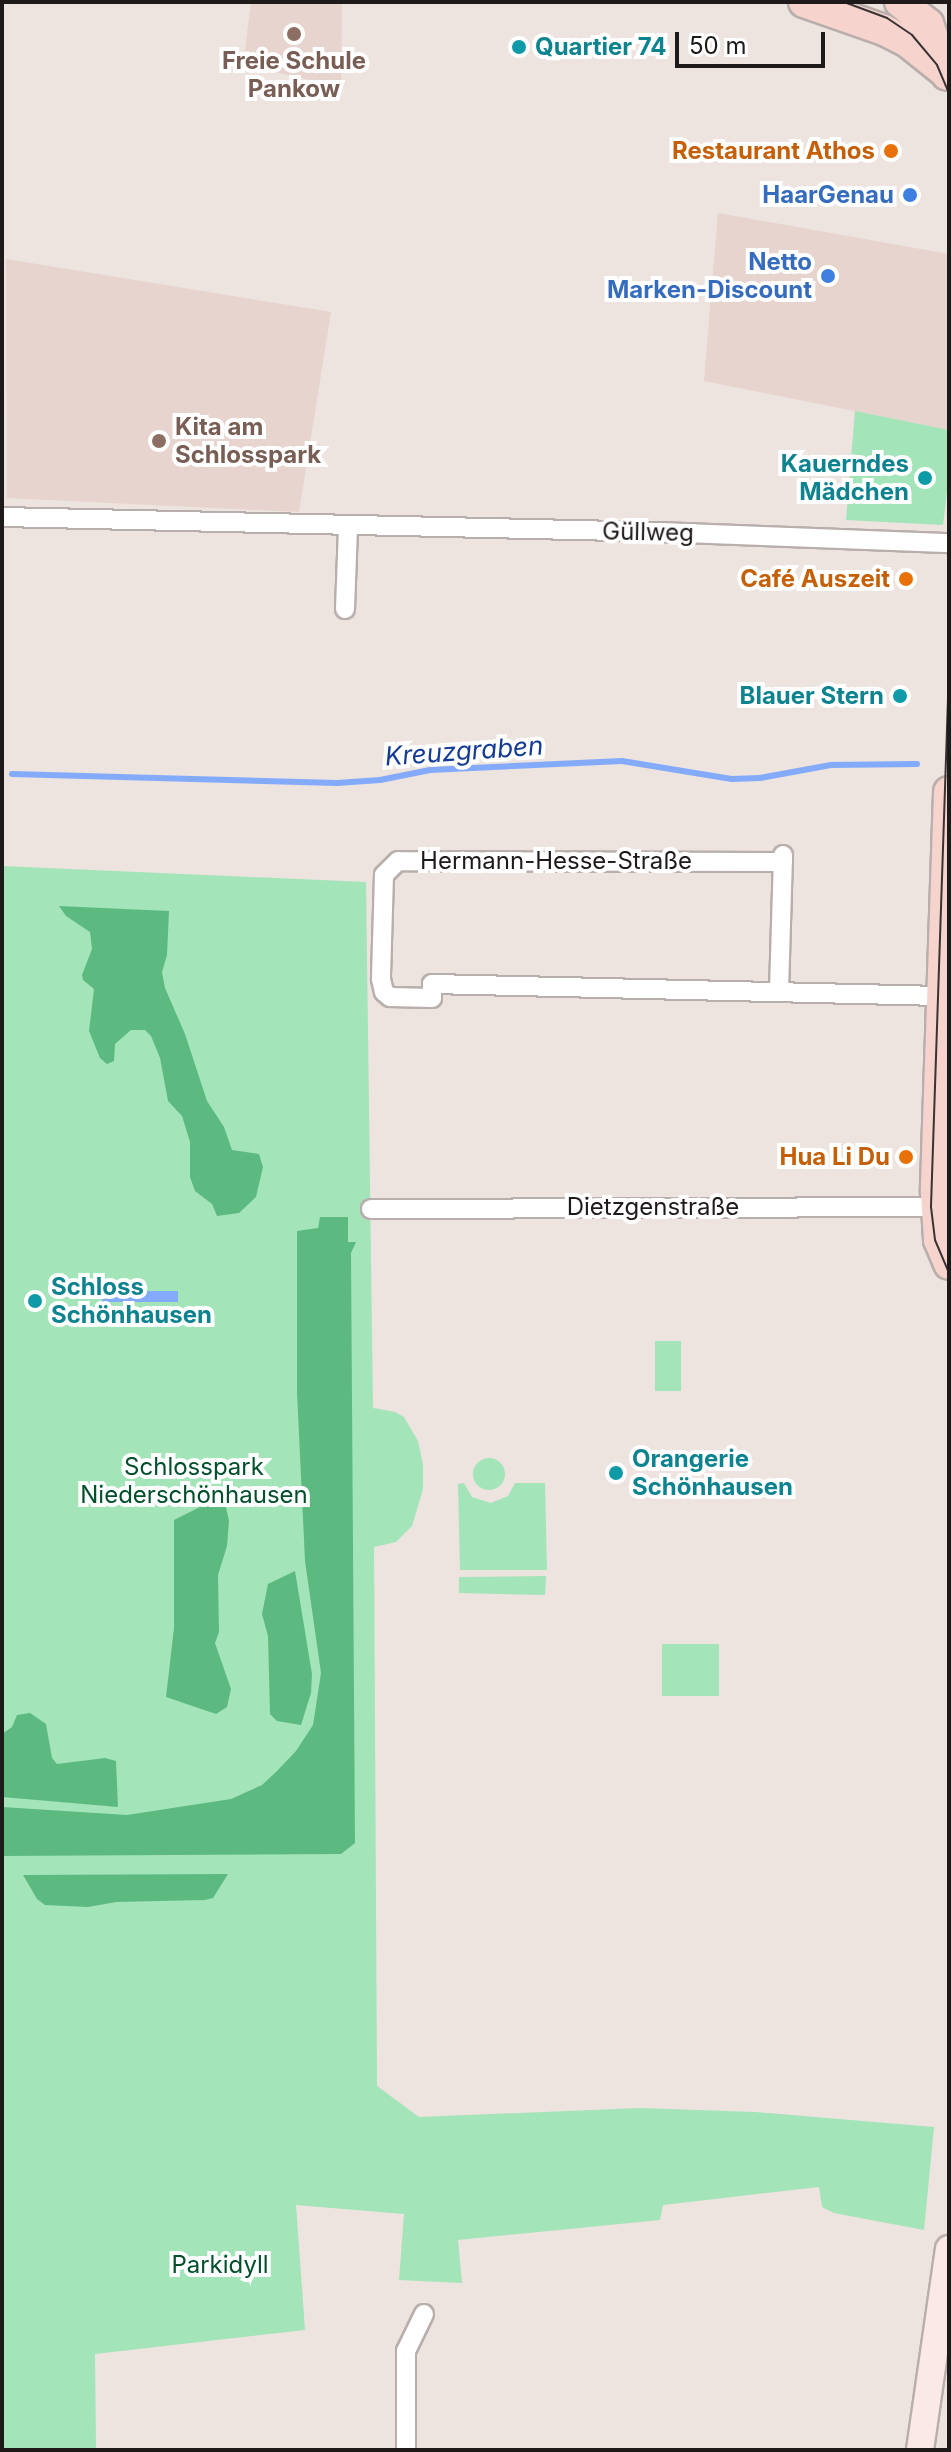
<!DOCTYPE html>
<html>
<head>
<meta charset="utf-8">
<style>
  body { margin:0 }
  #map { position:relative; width:951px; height:2452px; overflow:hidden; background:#ede3df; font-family:Inter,sans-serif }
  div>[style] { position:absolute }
  .built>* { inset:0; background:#e7d4ce }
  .green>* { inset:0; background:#a3e4b9; transform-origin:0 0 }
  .round { border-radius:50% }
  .forest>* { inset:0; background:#5cba81 }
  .water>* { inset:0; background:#84abfb; transform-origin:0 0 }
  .stream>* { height:6px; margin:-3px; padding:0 3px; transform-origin:3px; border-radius:3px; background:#84abfb }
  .roads { filter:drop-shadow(2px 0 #b8aeab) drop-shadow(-2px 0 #b8aeab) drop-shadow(0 2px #b8aeab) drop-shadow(0 -2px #b8aeab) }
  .minor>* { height:18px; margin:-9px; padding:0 9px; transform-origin:9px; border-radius:9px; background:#fff }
  .secondary>* { height:26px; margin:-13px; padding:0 13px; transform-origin:13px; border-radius:13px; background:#fbe9e7 }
  .primary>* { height:30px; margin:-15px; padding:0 15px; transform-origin:15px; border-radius:15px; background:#f7d3ce }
  .tram>* { height:2px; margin:-1px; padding:0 1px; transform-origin:1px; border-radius:1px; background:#393433 }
  .dots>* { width:22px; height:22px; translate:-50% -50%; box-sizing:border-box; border:4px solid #fff; border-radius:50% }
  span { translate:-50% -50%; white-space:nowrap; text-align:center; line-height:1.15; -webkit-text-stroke:8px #fff; paint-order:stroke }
  .culture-label { font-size:24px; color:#0d838f; font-weight:700 }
  .left { translate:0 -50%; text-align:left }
  .right { translate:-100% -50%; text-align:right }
  .education-label { font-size:24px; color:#785e54; font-weight:700 }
  .food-label { font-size:24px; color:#c56008; font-weight:700 }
  .shop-label { font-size:24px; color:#366cbe; font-weight:700 }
  .street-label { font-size:24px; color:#1e1a19 }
  .park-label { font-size:24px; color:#014f2b }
  .water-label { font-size:26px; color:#143b94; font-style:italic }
  .frame { position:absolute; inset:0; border:4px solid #1e1a19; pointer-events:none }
  .scale { position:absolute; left:675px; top:32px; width:150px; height:36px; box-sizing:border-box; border:4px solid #1e1a19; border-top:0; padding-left:10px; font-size:24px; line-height:28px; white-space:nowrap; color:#1e1a19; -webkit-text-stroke:6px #fff; paint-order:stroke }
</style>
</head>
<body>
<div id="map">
  <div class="built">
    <div style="clip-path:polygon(251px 2px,342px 2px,341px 87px,243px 65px)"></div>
    <div style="clip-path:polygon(718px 213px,949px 254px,949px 430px,704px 381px)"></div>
    <div style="clip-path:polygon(6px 259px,331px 312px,299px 512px,7px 498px)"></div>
  </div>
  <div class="green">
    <div style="clip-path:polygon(855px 411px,949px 430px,949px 474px,943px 525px,846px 520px)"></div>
    <div style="clip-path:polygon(2px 866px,366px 882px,373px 1408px,395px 1412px,404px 1417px,418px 1441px,423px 1465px,423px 1489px,412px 1526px,396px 1542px,374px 1547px,377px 2086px,419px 2117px,640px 2108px,755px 2112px,934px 2127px,924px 2230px,834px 2213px,822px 2207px,819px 2187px,663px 2205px,660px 2220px,458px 2240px,462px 2283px,399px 2280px,404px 2214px,296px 2205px,305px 2330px,95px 2354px,96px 2450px,2px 2450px)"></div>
    <div style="left:681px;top:1341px;width:50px;height:26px;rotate:90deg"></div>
    <div class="round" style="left:473px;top:1458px;width:32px;height:32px"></div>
    <div style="clip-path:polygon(464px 1483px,472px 1497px,491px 1503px,508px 1496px,515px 1483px,545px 1483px,547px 1570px,460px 1570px,458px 1484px)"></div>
    <div style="clip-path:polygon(546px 1576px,545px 1595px,459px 1593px,459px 1577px)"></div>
    <div style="left:662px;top:1644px;width:57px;height:52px"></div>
  </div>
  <div class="forest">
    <div style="clip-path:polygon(59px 906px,169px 911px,167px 955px,162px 972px,165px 988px,185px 1034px,207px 1101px,224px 1127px,232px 1150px,259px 1154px,263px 1167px,256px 1197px,239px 1213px,217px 1216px,212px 1204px,195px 1191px,190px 1177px,190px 1142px,182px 1116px,168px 1101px,160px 1058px,151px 1036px,145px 1030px,131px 1030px,115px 1044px,114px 1061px,107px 1064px,100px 1058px,89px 1031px,94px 989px,83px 980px,82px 975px,92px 949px,90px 932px,66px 916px)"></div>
    <div style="clip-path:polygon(320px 1217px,348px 1217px,348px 1242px,356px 1242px,351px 1253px,355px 1843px,341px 1854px,2px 1856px,2px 1807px,127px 1815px,231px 1799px,262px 1785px,277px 1771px,296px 1751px,313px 1725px,321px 1673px,305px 1561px,297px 1392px,297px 1231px,318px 1228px)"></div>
    <div style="clip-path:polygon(216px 1499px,225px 1503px,229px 1521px,227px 1546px,218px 1575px,219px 1632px,215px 1643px,231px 1689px,227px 1707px,216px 1714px,166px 1697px,174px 1628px,174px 1520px)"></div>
    <div style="clip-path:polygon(295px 1571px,312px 1674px,311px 1693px,301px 1725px,277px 1721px,270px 1714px,268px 1636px,262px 1614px,268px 1584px)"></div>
    <div style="clip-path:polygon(30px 1713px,46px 1724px,52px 1758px,57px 1764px,105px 1758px,116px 1761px,118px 1807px,2px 1797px,2px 1734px,12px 1727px,17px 1715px)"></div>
    <div style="clip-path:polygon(228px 1874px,213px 1898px,205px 1900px,116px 1902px,88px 1907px,45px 1905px,37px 1899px,23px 1875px)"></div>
  </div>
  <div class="water">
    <div style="left:178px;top:1291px;width:11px;height:76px;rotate:90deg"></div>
  </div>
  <div class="stream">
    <div style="left:12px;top:774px;width:325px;rotate:1.6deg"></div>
    <div style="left:337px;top:783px;width:43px;rotate:-4deg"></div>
    <div style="left:380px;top:780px;width:51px;rotate:-11.3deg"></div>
    <div style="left:430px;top:770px;width:192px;rotate:-2.7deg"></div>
    <div style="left:622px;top:761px;width:111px;rotate:9.3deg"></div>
    <div style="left:732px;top:779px;width:28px;rotate:-2deg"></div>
    <div style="left:760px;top:778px;width:72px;rotate:-10.4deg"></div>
    <div style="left:831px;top:765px;width:86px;rotate:-0.7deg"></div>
  </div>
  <div class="roads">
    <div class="minor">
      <div style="left:2px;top:517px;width:659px;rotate:1.3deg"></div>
      <div style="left:661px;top:532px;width:288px;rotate:2.2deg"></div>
      <div style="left:345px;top:609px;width:82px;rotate:-87.9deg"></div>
      <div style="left:783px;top:862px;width:385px;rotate:-179.9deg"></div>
      <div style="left:398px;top:861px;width:20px;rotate:135deg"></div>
      <div style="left:384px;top:875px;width:104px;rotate:91.7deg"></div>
      <div style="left:381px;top:979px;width:13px;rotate:77deg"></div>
      <div style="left:384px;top:992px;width:8px;rotate:40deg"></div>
      <div style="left:390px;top:997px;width:42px;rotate:1.4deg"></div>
      <div style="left:432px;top:998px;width:14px;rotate:-90deg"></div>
      <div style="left:432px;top:984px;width:510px;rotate:1.35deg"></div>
      <div style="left:779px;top:991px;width:136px;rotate:-88.3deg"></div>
      <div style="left:371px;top:1209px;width:565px;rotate:-0.2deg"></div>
      <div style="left:406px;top:2450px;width:99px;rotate:-90deg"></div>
      <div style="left:406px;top:2351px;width:41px;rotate:-64.1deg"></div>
    </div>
    <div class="secondary">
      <div style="left:920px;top:2450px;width:203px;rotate:-81.8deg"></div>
    </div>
    <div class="primary">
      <div style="left:804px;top:2px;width:85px;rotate:19.3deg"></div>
      <div style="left:884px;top:30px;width:28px;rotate:27deg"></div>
      <div style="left:909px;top:43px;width:46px;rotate:38.9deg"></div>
      <div style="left:900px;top:2px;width:36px;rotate:38deg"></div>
      <div style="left:928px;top:24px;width:54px;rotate:69.6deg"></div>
      <div style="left:949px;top:792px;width:400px;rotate:91.9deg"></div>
      <div style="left:936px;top:1192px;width:48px;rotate:86.4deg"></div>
      <div style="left:939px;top:1240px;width:26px;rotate:67deg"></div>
    </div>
  </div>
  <div class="tram">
    <div style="left:844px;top:2px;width:46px;rotate:20.4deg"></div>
    <div style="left:887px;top:18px;width:30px;rotate:34deg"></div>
    <div style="left:912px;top:35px;width:39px;rotate:50deg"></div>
    <div style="left:937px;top:65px;width:30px;rotate:67deg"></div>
    <div style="left:949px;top:669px;width:538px;rotate:91.92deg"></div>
    <div style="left:931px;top:1207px;width:33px;rotate:83deg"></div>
    <div style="left:935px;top:1240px;width:36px;rotate:67deg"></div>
  </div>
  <div class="dots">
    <div style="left:294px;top:34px;background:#8d6e63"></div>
    <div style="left:519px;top:47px;background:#0f9aa8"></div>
    <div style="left:891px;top:151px;background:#e8710a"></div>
    <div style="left:910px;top:195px;background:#3f7fe0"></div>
    <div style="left:828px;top:276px;background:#3f7fe0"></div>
    <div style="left:159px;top:441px;background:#8d6e63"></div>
    <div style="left:925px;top:478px;background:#0f9aa8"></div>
    <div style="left:906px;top:579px;background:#e8710a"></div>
    <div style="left:900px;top:696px;background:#0f9aa8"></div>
    <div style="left:906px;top:1157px;background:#e8710a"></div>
    <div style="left:35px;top:1301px;background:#0f9aa8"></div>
    <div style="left:616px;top:1473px;background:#0f9aa8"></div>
  </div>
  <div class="culture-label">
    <span class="left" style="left:535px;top:47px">Quartier 74</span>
    <span class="right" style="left:909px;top:478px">Kauerndes<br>Mädchen</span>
    <span class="right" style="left:884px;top:696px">Blauer Stern</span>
    <span class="left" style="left:51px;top:1301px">Schloss<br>Schönhausen</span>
    <span class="left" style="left:632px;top:1473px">Orangerie<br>Schönhausen</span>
  </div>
  <div class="education-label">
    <span style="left:294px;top:75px">Freie Schule<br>Pankow</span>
    <span class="left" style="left:175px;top:441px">Kita am<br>Schlosspark</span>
  </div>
  <div class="food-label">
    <span class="right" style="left:875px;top:151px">Restaurant Athos</span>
    <span class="right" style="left:890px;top:579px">Café Auszeit</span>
    <span class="right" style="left:890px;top:1157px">Hua Li Du</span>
  </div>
  <div class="shop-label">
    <span class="right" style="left:894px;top:195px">HaarGenau</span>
    <span class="right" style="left:812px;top:276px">Netto<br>Marken-Discount</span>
  </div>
  <div class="street-label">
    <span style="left:648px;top:532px;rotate:1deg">Güllweg</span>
    <span style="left:556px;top:861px">Hermann-Hesse-Straße</span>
    <span style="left:653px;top:1207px">Dietzgenstraße</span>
  </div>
  <div class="park-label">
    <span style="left:194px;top:1481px">Schlosspark<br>Niederschönhausen</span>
    <span style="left:220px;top:2265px">Parkidyll</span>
  </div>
  <div class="water-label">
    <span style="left:464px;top:751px;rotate:-4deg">Kreuzgraben</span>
  </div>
  <div class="frame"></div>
  <div class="scale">50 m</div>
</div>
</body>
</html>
